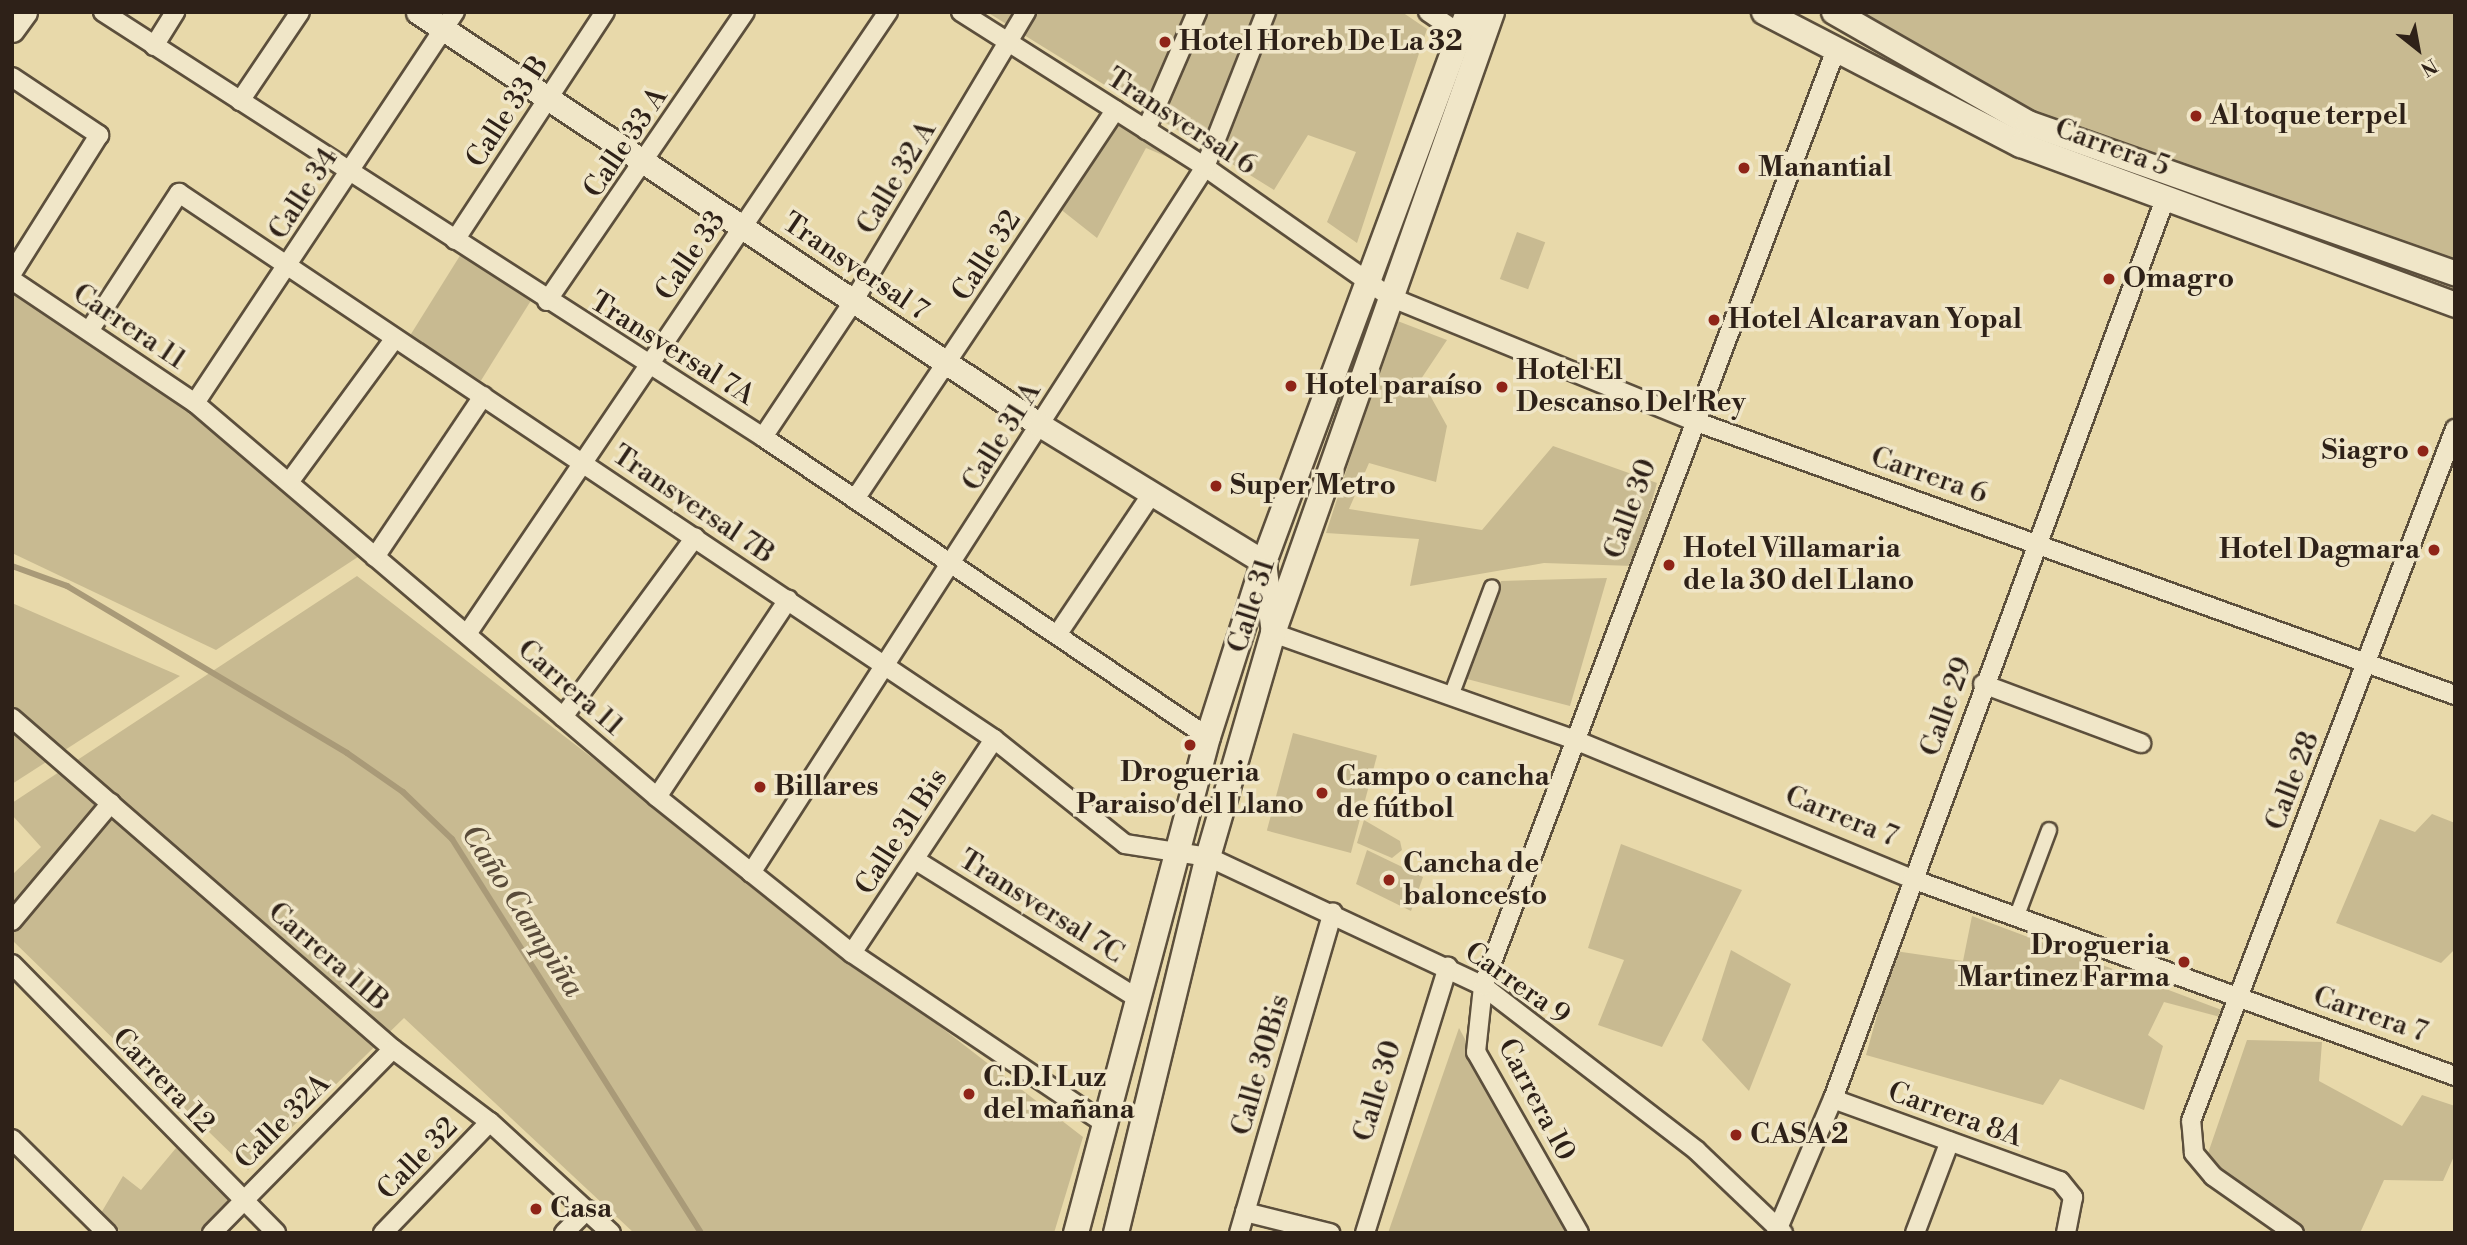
<!DOCTYPE html>
<html>
<head>
<meta charset="utf-8">
<style>
  body { margin:0 }
  #map { position:relative; width:2467px; height:1245px; overflow:hidden; background:#e8d9aa; font-family:"Libre Bodoni",serif }
  div>[style] { position:absolute }
  .green>* { inset:0; background:#c8ba91; transform-origin:0 0 }
  .stream>* { height:6px; margin:-3px; padding:0 3px; transform-origin:3px; border-radius:3px; background:#a99a78 }
  .roads { filter:drop-shadow(2px 0 #5c4f3c) drop-shadow(-2px 0 #5c4f3c) drop-shadow(0 2px #5c4f3c) drop-shadow(0 -2px #5c4f3c) }
  .pedestrian>* { height:14px; margin:-7px; padding:0 7px; transform-origin:7px; border-radius:7px; background:#f0e6c8 }
  .minor>* { height:18px; margin:-9px; padding:0 9px; transform-origin:9px; border-radius:9px; background:#f0e6c8 }
  .tertiary>* { height:23px; margin:-11.5px; padding:0 11.5px; transform-origin:11.5px; border-radius:11.5px; background:#f0e6c8 }
  .secondary>* { height:24px; margin:-12px; padding:0 12px; transform-origin:12px; border-radius:12px; background:#f0e6c8 }
  .dots>* { width:19px; height:19px; translate:-50% -50%; box-sizing:border-box; border:4px solid #f0e6c8; border-radius:50% }
  span { translate:-50% -50%; white-space:nowrap; text-align:center; line-height:1.15; -webkit-text-stroke:7px #f0e6c8; paint-order:stroke }
  .poi-label { font-size:28px; color:#2e2118; font-weight:700 }
  .left { translate:0 -50%; text-align:left }
  .right { translate:-100% -50%; text-align:right }
  .street-label { font-size:28px; color:#2e2118 }
  .water-label { font-size:30px; color:#594b3a; font-style:italic }
  .frame { position:absolute; inset:0; border:14px solid #2e2118; pointer-events:none }
  .north { position:absolute; left:2383px; top:14px; width:70px; height:70px; -webkit-text-stroke:5px #f0e6c8; paint-order:stroke; rotate:149deg; font-size:19px; font-weight:700; line-height:28px; text-align:center; color:#2e2118 }
  .north::after { content:''; display:block; margin:auto; width:24px; height:32px; background:#2e2118; clip-path:polygon(50% 0,100% 100%,50% 72%,0 100%) }
</style>
</head>
<body>
<div id="map">
  <div class="green">
    <div style="clip-path:polygon(987px 12px,1402px 12px,1427px 29px,1357px 243px,1327px 222px,1356px 152px,1308px 135px,1274px 190px)"></div>
    <div style="clip-path:polygon(1848px 12px,2455px 12px,2455px 264px,2029px 116px)"></div>
    <div style="clip-path:polygon(1118px 122px,1196px 169px,1146px 148px,1097px 238px,1059px 208px)"></div>
    <div style="left:1517px;top:232px;width:30px;height:50px;rotate:20deg"></div>
    <div style="left:461px;top:254px;width:84px;height:97px;rotate:32deg"></div>
    <div style="clip-path:polygon(12px 287px,183px 395px,364px 553px,216px 650px,12px 553px)"></div>
    <div style="clip-path:polygon(1395px 320px,1447px 340px,1421px 379px,1447px 426px,1436px 482px,1369px 463px,1349px 509px,1482px 530px,1553px 446px,1657px 483px,1633px 566px,1544px 563px,1410px 586px,1419px 539px,1326px 533px)"></div>
    <div style="clip-path:polygon(357px 576px,1083px 1137px,1054px 1233px,634px 1233px,404px 1018px,248px 1170px,12px 940px,12px 875px,41px 847px,12px 815px,12px 803px)"></div>
    <div style="clip-path:polygon(1607px 578px,1570px 706px,1467px 679px,1501px 581px)"></div>
    <div style="clip-path:polygon(12px 603px,180px 676px,12px 784px)"></div>
    <div style="left:1293px;top:733px;width:87px;height:101px;rotate:15deg"></div>
    <div style="clip-path:polygon(2432px 814px,2455px 823px,2455px 949px,2441px 963px,2336px 923px,2380px 819px,2415px 832px)"></div>
    <div style="clip-path:polygon(1364px 820px,1400px 841px,1402px 850px,1392px 858px,1357px 843px)"></div>
    <div style="clip-path:polygon(1621px 844px,1742px 890px,1662px 1047px,1598px 1025px,1624px 960px,1588px 948px)"></div>
    <div style="clip-path:polygon(1367px 850px,1423px 877px,1411px 911px,1356px 884px)"></div>
    <div style="clip-path:polygon(1972px 916px,2227px 1012px,2224px 1018px,2164px 1002px,2148px 1035px,2163px 1046px,2144px 1110px,2060px 1079px,2043px 1105px,1866px 1055px,1895px 951px,1963px 961px)"></div>
    <div style="clip-path:polygon(1731px 950px,1791px 984px,1749px 1091px,1702px 1040px)"></div>
    <div style="clip-path:polygon(1459px 1028px,1569px 1233px,1388px 1233px)"></div>
    <div style="clip-path:polygon(2247px 1040px,2322px 1042px,2319px 1081px,2402px 1126px,2422px 1095px,2455px 1106px,2455px 1154px,2443px 1181px,2384px 1180px,2360px 1233px,2308px 1233px,2206px 1159px)"></div>
    <div style="clip-path:polygon(176px 1148px,236px 1195px,201px 1233px,122px 1233px,101px 1213px,123px 1176px,141px 1190px)"></div>
  </div>
  <div class="stream">
    <div style="left:12px;top:566px;width:59px;rotate:20deg"></div>
    <div style="left:67px;top:586px;width:326px;rotate:30.8deg"></div>
    <div style="left:347px;top:753px;width:68px;rotate:34.9deg"></div>
    <div style="left:403px;top:792px;width:68px;rotate:43.8deg"></div>
    <div style="left:452px;top:839px;width:466px;rotate:57.7deg"></div>
  </div>
  <div class="roads">
    <div class="pedestrian">
      <div style="left:1451px;top:696px;width:116px;rotate:-69.4deg"></div>
      <div style="left:2016px;top:918px;width:94px;rotate:-69.4deg"></div>
    </div>
    <div class="minor">
      <div style="left:103px;top:12px;width:785px;rotate:32.78deg"></div>
      <div style="left:763px;top:437px;width:537px;rotate:33.99deg"></div>
      <div style="left:961px;top:12px;width:289px;rotate:32.4deg"></div>
      <div style="left:1205px;top:167px;width:226px;rotate:35.1deg"></div>
      <div style="left:1390px;top:297px;width:328px;rotate:22.2deg"></div>
      <div style="left:1694px;top:421px;width:809px;rotate:19.8deg"></div>
      <div style="left:1428px;top:12px;width:50px;rotate:34.3deg"></div>
      <div style="left:154px;top:46px;width:40px;rotate:-58deg"></div>
      <div style="left:12px;top:77px;width:105px;rotate:33.7deg"></div>
      <div style="left:99px;top:135px;width:163px;rotate:122.2deg"></div>
      <div style="left:240px;top:101px;width:107px;rotate:-56deg"></div>
      <div style="left:1146px;top:130px;width:129px;rotate:-66.6deg"></div>
      <div style="left:455px;top:240px;width:273px;rotate:-56.7deg"></div>
      <div style="left:12px;top:280px;width:220px;rotate:33.9deg"></div>
      <div style="left:195px;top:403px;width:607px;rotate:40.46deg"></div>
      <div style="left:657px;top:797px;width:250px;rotate:38.7deg"></div>
      <div style="left:852px;top:953px;width:303px;rotate:34deg"></div>
      <div style="left:547px;top:301px;width:350px;rotate:-55.6deg"></div>
      <div style="left:89px;top:331px;width:165px;rotate:-56.9deg"></div>
      <div style="left:179px;top:193px;width:981px;rotate:33.82deg"></div>
      <div style="left:994px;top:739px;width:168px;rotate:38.7deg"></div>
      <div style="left:1125px;top:844px;width:84px;rotate:8.9deg"></div>
      <div style="left:1208px;top:857px;width:304px;rotate:25.1deg"></div>
      <div style="left:1483px;top:986px;width:270px;rotate:37.6deg"></div>
      <div style="left:1697px;top:1151px;width:119px;rotate:43.6deg"></div>
      <div style="left:195px;top:403px;width:470px;rotate:-56.4deg"></div>
      <div style="left:763px;top:437px;width:162px;rotate:-56.3deg"></div>
      <div style="left:853px;top:302px;width:338px;rotate:-59.2deg"></div>
      <div style="left:290px;top:481px;width:177px;rotate:-53.7deg"></div>
      <div style="left:855px;top:499px;width:468px;rotate:-56.2deg"></div>
      <div style="left:375px;top:557px;width:194px;rotate:-56.1deg"></div>
      <div style="left:1059px;top:632px;width:165px;rotate:-56.1deg"></div>
      <div style="left:1273px;top:633px;width:326px;rotate:19.5deg"></div>
      <div style="left:1580px;top:742px;width:359px;rotate:22.4deg"></div>
      <div style="left:1912px;top:879px;width:578px;rotate:19.94deg"></div>
      <div style="left:467px;top:634px;width:751px;rotate:-55.91deg"></div>
      <div style="left:1983px;top:684px;width:169px;rotate:20.5deg"></div>
      <div style="left:563px;top:717px;width:223px;rotate:-53.7deg"></div>
      <div style="left:12px;top:718px;width:505px;rotate:40.98deg"></div>
      <div style="left:393px;top:1049px;width:121px;rotate:37deg"></div>
      <div style="left:490px;top:1122px;width:164px;rotate:42.5deg"></div>
      <div style="left:657px;top:797px;width:237px;rotate:-56.4deg"></div>
      <div style="left:917px;top:861px;width:259px;rotate:31.9deg"></div>
      <div style="left:751px;top:873px;width:839px;rotate:-57.26deg"></div>
      <div style="left:1205px;top:167px;width:167px;rotate:-68.5deg"></div>
      <div style="left:12px;top:921px;width:154px;rotate:-50deg"></div>
      <div style="left:852px;top:953px;width:257px;rotate:-56.4deg"></div>
      <div style="left:12px;top:964px;width:377px;rotate:45.5deg"></div>
      <div style="left:1833px;top:1099px;width:241px;rotate:19.9deg"></div>
      <div style="left:2060px;top:1181px;width:21px;rotate:51deg"></div>
      <div style="left:2073px;top:1197px;width:37px;rotate:101deg"></div>
      <div style="left:12px;top:1139px;width:134px;rotate:44.7deg"></div>
      <div style="left:1245px;top:1212px;width:88px;rotate:13.9deg"></div>
      <div style="left:212px;top:1233px;width:258px;rotate:-45.5deg"></div>
      <div style="left:383px;top:1233px;width:154px;rotate:-46.1deg"></div>
      <div style="left:564px;top:1233px;width:33px;rotate:-45deg"></div>
      <div style="left:1239px;top:1233px;width:334px;rotate:-73.7deg"></div>
      <div style="left:1365px;top:1233px;width:279px;rotate:-72.7deg"></div>
      <div style="left:1579px;top:1233px;width:208px;rotate:-119.6deg"></div>
      <div style="left:1476px;top:1052px;width:66px;rotate:-83.9deg"></div>
      <div style="left:1483px;top:986px;width:998px;rotate:-69.35deg"></div>
      <div style="left:1776px;top:1233px;width:146px;rotate:-67deg"></div>
      <div style="left:1833px;top:1099px;width:959px;rotate:-69.75deg"></div>
      <div style="left:1915px;top:1233px;width:98px;rotate:-69.2deg"></div>
      <div style="left:2294px;top:1233px;width:99px;rotate:-144.9deg"></div>
      <div style="left:2213px;top:1176px;width:30px;rotate:-130deg"></div>
      <div style="left:2194px;top:1153px;width:32px;rotate:-95deg"></div>
      <div style="left:2191px;top:1121px;width:741px;rotate:-69.12deg"></div>
    </div>
    <div class="tertiary">
      <div style="left:418px;top:12px;width:747px;rotate:33.58deg"></div>
      <div style="left:1040px;top:425px;width:263px;rotate:31.5deg"></div>
      <div style="left:1264px;top:562px;width:72px;rotate:82.8deg"></div>
      <div style="left:12px;top:30px;width:22px;rotate:-54deg"></div>
    </div>
    <div class="secondary">
      <div style="left:1764px;top:12px;width:289px;rotate:27.4deg"></div>
      <div style="left:2021px;top:145px;width:463px;rotate:20.2deg"></div>
      <div style="left:1834px;top:12px;width:224px;rotate:29.8deg"></div>
      <div style="left:2028px;top:123px;width:453px;rotate:19.4deg"></div>
      <div style="left:1076px;top:1233px;width:513px;rotate:-75.1deg"></div>
      <div style="left:1208px;top:737px;width:184px;rotate:-72.3deg"></div>
      <div style="left:1264px;top:562px;width:587px;rotate:-69.65deg"></div>
      <div style="left:1116px;top:1233px;width:387px;rotate:-76.3deg"></div>
      <div style="left:1208px;top:857px;width:233px;rotate:-73.8deg"></div>
      <div style="left:1273px;top:633px;width:658px;rotate:-70.57deg"></div>
    </div>
  </div>
  <div class="dots">
    <div style="left:1165px;top:42px;background:#8f2418"></div>
    <div style="left:2196px;top:116px;background:#8f2418"></div>
    <div style="left:1744px;top:168px;background:#8f2418"></div>
    <div style="left:2109px;top:279px;background:#8f2418"></div>
    <div style="left:1714px;top:320px;background:#8f2418"></div>
    <div style="left:1291px;top:386px;background:#8f2418"></div>
    <div style="left:1502px;top:387px;background:#8f2418"></div>
    <div style="left:2423px;top:451px;background:#8f2418"></div>
    <div style="left:1216px;top:486px;background:#8f2418"></div>
    <div style="left:2434px;top:550px;background:#8f2418"></div>
    <div style="left:1669px;top:565px;background:#8f2418"></div>
    <div style="left:1190px;top:745px;background:#8f2418"></div>
    <div style="left:760px;top:787px;background:#8f2418"></div>
    <div style="left:1322px;top:793px;background:#8f2418"></div>
    <div style="left:1389px;top:880px;background:#8f2418"></div>
    <div style="left:2184px;top:962px;background:#8f2418"></div>
    <div style="left:969px;top:1094px;background:#8f2418"></div>
    <div style="left:1736px;top:1135px;background:#8f2418"></div>
    <div style="left:536px;top:1209px;background:#8f2418"></div>
  </div>
  <div class="poi-label">
    <span class="left" style="left:1179px;top:42px">Hotel Horeb De La 32</span>
    <span class="left" style="left:2210px;top:116px">Al toque terpel</span>
    <span class="left" style="left:1758px;top:168px">Manantial</span>
    <span class="left" style="left:2123px;top:279px">Omagro</span>
    <span class="left" style="left:1728px;top:320px">Hotel Alcaravan Yopal</span>
    <span class="left" style="left:1516px;top:387px">Hotel El<br>Descanso Del Rey</span>
    <span class="left" style="left:1305px;top:386px">Hotel paraíso</span>
    <span class="right" style="left:2409px;top:451px">Siagro</span>
    <span class="left" style="left:1230px;top:486px">Super Metro</span>
    <span class="left" style="left:1683px;top:565px">Hotel Villamaria<br>de la 30 del Llano</span>
    <span class="right" style="left:2420px;top:550px">Hotel Dagmara</span>
    <span style="left:1190px;top:789px">Drogueria<br>Paraiso del Llano</span>
    <span class="left" style="left:1336px;top:793px">Campo o cancha<br>de fútbol</span>
    <span class="left" style="left:774px;top:787px">Billares</span>
    <span class="left" style="left:1403px;top:880px">Cancha de<br>baloncesto</span>
    <span class="right" style="left:2170px;top:962px">Drogueria<br>Martinez Farma</span>
    <span class="left" style="left:983px;top:1094px">C.D.I Luz<br>del mañana</span>
    <span class="left" style="left:1750px;top:1135px">CASA 2</span>
    <span class="left" style="left:550px;top:1209px">Casa</span>
  </div>
  <div class="street-label">
    <span style="left:508px;top:112px;rotate:-57deg">Calle 33 B</span>
    <span style="left:1181px;top:122px;rotate:33deg">Transversal 6</span>
    <span style="left:626px;top:143px;rotate:-56deg">Calle 33 A</span>
    <span style="left:2112px;top:148px;rotate:20deg">Carrera 5</span>
    <span style="left:897px;top:178px;rotate:-59deg">Calle 32 A</span>
    <span style="left:304px;top:194px;rotate:-57deg">Calle 34</span>
    <span style="left:691px;top:256px;rotate:-56deg">Calle 33</span>
    <span style="left:987px;top:256px;rotate:-57deg">Calle 32</span>
    <span style="left:855px;top:267px;rotate:34deg">Transversal 7</span>
    <span style="left:129px;top:327px;rotate:34deg">Carrera 11</span>
    <span style="left:672px;top:349px;rotate:32deg">Transversal 7A</span>
    <span style="left:1002px;top:437px;rotate:-58deg">Calle 31 A</span>
    <span style="left:1929px;top:476px;rotate:19deg">Carrera 6</span>
    <span style="left:693px;top:505px;rotate:34deg">Transversal 7B</span>
    <span style="left:1631px;top:509px;rotate:-70deg">Calle 30</span>
    <span style="left:1252px;top:606px;rotate:-72deg">Calle 31</span>
    <span style="left:570px;top:688px;rotate:41deg">Carrera 11</span>
    <span style="left:1947px;top:707px;rotate:-70deg">Calle 29</span>
    <span style="left:2293px;top:781px;rotate:-69deg">Calle 28</span>
    <span style="left:1841px;top:817px;rotate:22deg">Carrera 7</span>
    <span style="left:902px;top:832px;rotate:-57deg">Calle 31 Bis</span>
    <span style="left:1041px;top:907px;rotate:32deg">Transversal 7C</span>
    <span style="left:328px;top:957px;rotate:41deg">Carrera 11B</span>
    <span style="left:1517px;top:984px;rotate:35deg">Carrera 9</span>
    <span style="left:2370px;top:1015px;rotate:19deg">Carrera 7</span>
    <span style="left:1261px;top:1065px;rotate:-74deg">Calle 30Bis</span>
    <span style="left:163px;top:1081px;rotate:46deg">Carrera 12</span>
    <span style="left:1378px;top:1091px;rotate:-73deg">Calle 30</span>
    <span style="left:1536px;top:1100px;rotate:62deg">Carrera 10</span>
    <span style="left:1955px;top:1115px;rotate:20deg">Carrera 8A</span>
    <span style="left:283px;top:1122px;rotate:-45deg">Calle 32A</span>
    <span style="left:418px;top:1159px;rotate:-46deg">Calle 32</span>
  </div>
  <div class="water-label">
    <span style="left:522px;top:911px;rotate:57deg">Caño Campiña</span>
  </div>
  <div class="frame"></div>
  <div class="north">N</div>
</div>
</body>
</html>
